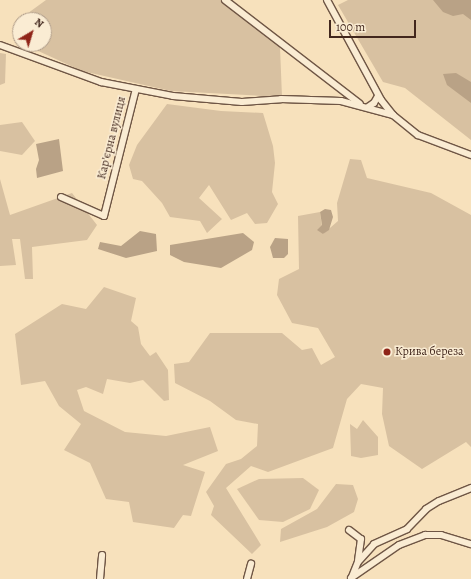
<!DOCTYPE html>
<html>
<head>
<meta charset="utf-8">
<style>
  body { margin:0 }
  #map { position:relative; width:471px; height:579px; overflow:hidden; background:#f7e1bc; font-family:Alegreya,serif }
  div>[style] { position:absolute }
  .green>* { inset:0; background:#d8c1a1 }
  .water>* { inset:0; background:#b9a286 }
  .roads { filter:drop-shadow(1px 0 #6f5645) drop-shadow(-1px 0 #6f5645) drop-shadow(0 1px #6f5645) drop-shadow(0 -1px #6f5645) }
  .minor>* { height:6px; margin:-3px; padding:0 3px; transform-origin:3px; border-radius:3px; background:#faecd3 }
  .dots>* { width:11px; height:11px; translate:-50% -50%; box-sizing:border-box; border:2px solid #faecd3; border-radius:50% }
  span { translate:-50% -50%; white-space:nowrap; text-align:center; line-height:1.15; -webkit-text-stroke:3px #faecd3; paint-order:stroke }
  .street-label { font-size:12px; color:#42271d }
  .poi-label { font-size:12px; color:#42271d }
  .left { translate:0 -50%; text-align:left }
  .north { position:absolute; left:12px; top:12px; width:40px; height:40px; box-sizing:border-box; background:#faecd3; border:1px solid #b09d8a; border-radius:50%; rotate:38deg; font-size:11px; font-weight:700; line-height:16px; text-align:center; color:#42271d }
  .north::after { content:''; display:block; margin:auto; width:14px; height:18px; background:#8f2418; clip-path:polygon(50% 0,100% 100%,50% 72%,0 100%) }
  .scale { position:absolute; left:329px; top:20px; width:87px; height:18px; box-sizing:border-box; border:2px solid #42271d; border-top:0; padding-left:5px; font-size:12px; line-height:14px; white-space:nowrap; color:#42271d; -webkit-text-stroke:3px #faecd3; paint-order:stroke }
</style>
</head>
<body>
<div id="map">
  <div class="green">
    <div style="clip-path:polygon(46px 0,220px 0,280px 47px,282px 97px,171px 91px,82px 71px,23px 44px,44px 44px,44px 20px,23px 20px,24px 16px)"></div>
    <div style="clip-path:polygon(348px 0,471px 0,471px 140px,405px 88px,383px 82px,338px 5px)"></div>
    <div style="clip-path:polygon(0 53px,6px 54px,5px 83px,0 85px)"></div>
    <div style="clip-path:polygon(167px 104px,221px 111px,263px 113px,273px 146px,275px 163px,272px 192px,278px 204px,267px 223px,255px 224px,247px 213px,231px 220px,209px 185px,199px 198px,222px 219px,207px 233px,200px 221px,170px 217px,162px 203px,142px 181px,133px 179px,129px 165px,137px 145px)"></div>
    <div style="clip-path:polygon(22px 122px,35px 141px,22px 155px,0 151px,0 125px)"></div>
    <div style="clip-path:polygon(350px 159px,361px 160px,367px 178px,431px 193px,471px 215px,471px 447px,466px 442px,422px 469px,389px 446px,382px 414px,383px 388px,361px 384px,347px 399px,333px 448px,268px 472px,251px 466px,226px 488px,261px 545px,252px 554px,211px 515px,214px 506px,206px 492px,226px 464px,241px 459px,257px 446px,258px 424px,236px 420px,210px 401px,175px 383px,174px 364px,189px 362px,210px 333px,282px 333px,302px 350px,312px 348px,321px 365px,335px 357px,318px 328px,292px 323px,277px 295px,279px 279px,299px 269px,298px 216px,320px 212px,323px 234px,338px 221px,337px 203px)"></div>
    <div style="clip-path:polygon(0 179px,10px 215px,72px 193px,97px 225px,87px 240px,32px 247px,33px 279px,25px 279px,20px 239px,12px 239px,16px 265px,0 266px)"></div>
    <div style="clip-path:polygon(104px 287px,136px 298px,131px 321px,138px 327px,141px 344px,150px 356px,156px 352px,168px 370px,169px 400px,164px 401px,143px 380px,130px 383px,107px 379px,103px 394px,86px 387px,77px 390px,84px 411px,125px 432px,166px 436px,210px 427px,218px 451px,183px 465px,205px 472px,191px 516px,183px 515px,174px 528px,133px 522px,129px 502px,106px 499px,90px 463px,64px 450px,81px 424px,59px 406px,45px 381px,21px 385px,15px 334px,62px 304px,86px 309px)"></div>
    <div style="clip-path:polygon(363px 420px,378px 437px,378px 455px,361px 458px,351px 456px,350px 424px,357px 429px)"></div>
    <div style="clip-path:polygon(303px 478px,319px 490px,310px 509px,283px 522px,259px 520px,237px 489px,259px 479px)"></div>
    <div style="clip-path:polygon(336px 484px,353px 485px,358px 499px,354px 512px,327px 527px,280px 542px,281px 529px,317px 509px)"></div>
  </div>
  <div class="water">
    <div style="clip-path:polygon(433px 0,471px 0,471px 20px,463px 14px,453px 16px,443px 12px)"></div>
    <div style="clip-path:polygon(456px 73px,471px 82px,471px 103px,447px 85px,443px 74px)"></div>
    <div style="clip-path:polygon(59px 139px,63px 171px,37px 178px,36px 169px,39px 160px,36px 144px)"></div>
    <div style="clip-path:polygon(325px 209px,331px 210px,333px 217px,329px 230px,323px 234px,317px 230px,322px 225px,320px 212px)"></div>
    <div style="clip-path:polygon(140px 231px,156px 234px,157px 251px,126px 258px,98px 249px,100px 242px,121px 246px)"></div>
    <div style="clip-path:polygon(243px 233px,254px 242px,252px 250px,221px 268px,184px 262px,170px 255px,170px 245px)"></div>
    <div style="clip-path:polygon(275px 238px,288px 239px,288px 254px,284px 258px,273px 258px,270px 247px)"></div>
  </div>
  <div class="roads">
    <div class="minor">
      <div style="left:225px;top:0;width:170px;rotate:37.6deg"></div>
      <div style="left:327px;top:0;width:114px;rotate:61.6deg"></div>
      <div style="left:381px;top:100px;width:19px;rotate:51deg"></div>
      <div style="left:393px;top:115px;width:32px;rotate:39deg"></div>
      <div style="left:418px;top:135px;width:57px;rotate:20.7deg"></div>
      <div style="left:0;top:45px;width:108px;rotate:20.1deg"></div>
      <div style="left:101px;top:82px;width:73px;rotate:11deg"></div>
      <div style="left:173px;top:96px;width:69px;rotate:5deg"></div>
      <div style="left:242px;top:102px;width:39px;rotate:-4deg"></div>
      <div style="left:281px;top:99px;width:60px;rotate:1.9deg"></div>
      <div style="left:341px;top:101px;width:54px;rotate:15.1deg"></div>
      <div style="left:368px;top:107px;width:7px;rotate:-34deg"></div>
      <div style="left:374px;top:103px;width:8px;rotate:-60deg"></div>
      <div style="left:61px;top:197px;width:47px;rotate:23.8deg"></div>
      <div style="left:104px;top:216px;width:131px;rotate:-75.9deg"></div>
      <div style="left:349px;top:530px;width:15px;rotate:37deg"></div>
      <div style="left:361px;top:539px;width:21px;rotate:98deg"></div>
      <div style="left:351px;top:578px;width:58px;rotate:-34.5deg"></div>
      <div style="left:399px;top:545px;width:28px;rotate:-21deg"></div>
      <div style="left:425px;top:535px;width:16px"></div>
      <div style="left:441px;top:535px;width:31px;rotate:17deg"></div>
      <div style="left:100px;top:579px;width:24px;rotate:-85deg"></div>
      <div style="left:247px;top:579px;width:16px;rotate:-75deg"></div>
      <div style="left:351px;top:579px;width:18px;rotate:-68deg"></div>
      <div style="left:358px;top:562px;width:24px;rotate:-48deg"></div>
      <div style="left:374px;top:544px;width:36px;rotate:-24deg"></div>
      <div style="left:407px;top:529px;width:28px;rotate:-46deg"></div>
      <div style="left:426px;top:509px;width:15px;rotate:-32deg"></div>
      <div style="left:439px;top:501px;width:35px;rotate:-22deg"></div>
    </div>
  </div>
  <div class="dots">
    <div style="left:387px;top:352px;background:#8f2418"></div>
  </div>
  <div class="street-label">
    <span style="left:112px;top:138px;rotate:-76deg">Карʼєрна вулиця</span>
  </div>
  <div class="poi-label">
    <span class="left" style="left:395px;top:352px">Крива береза</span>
  </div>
  <div class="north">N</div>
  <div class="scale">100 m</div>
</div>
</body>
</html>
